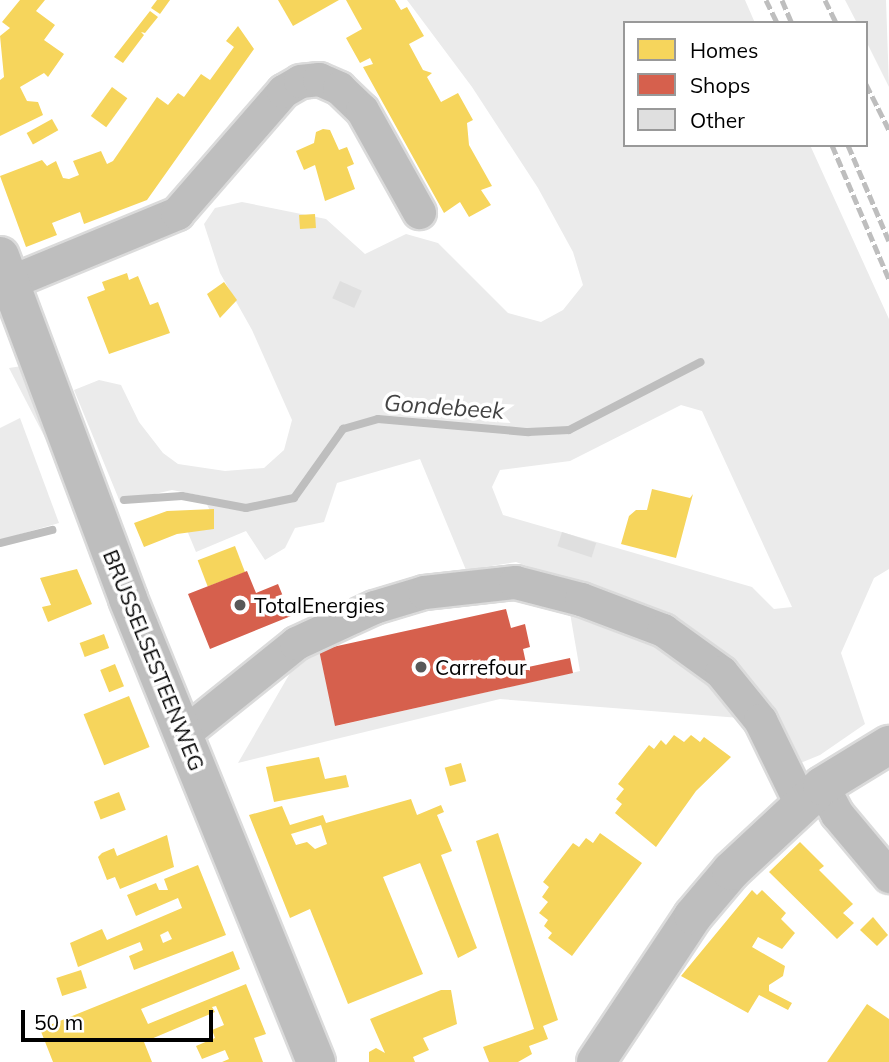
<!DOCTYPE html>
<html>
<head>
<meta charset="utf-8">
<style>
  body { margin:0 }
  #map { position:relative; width:889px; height:1062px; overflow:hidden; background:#fff; font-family:Mulish,sans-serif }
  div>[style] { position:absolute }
  .green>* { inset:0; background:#ebebeb }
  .homes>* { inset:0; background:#f6d55c; transform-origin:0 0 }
  .shops>* { inset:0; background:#d6604d }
  .stream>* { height:8px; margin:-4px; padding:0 4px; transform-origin:4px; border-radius:4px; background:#bebebe }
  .building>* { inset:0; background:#dfdfdf; transform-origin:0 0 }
  .roads { filter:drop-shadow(2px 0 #dbdbdb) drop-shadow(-2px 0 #dbdbdb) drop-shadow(0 2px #dbdbdb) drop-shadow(0 -2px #dbdbdb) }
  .minor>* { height:33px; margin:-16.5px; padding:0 16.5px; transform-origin:16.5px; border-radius:16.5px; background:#bebebe }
  .major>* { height:38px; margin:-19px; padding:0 19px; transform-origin:19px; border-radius:19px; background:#bebebe }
  .rail>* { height:5px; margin-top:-2.5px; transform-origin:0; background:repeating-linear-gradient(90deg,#bebebe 0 10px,transparent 0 13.5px) }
  .dots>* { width:19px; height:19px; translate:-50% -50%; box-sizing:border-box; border:4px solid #fff; border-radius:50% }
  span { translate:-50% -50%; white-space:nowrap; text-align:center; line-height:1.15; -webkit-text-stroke:7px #fff; paint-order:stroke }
  .poi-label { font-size:21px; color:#000 }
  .left { translate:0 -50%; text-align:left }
  .street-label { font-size:21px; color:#000 }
  .water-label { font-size:23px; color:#434343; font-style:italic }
  .legend { position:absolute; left:623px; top:21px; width:245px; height:126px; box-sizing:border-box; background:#fff; border:2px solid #999; margin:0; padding:9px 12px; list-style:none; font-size:21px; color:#000 }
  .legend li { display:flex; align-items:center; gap:14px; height:35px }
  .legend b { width:35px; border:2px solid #999 }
  .scale { position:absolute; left:21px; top:1010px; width:192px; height:32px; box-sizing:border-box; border:4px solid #000; border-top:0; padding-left:9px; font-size:21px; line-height:24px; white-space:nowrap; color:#000; -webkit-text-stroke:5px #fff; paint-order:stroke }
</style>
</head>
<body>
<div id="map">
  <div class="green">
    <div style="clip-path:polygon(evenodd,407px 0,745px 0,755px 23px,625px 23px,625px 145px,810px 145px,889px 319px,889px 569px,874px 578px,841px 653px,865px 724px,820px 755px,798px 764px,676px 621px,516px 562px,466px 570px,420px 459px,337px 483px,324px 522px,295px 528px,285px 548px,265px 560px,246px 531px,196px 552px,186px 528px,213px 517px,203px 496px,172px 490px,120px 502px,74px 390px,99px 380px,121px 385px,139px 422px,163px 453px,178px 464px,225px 471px,264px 468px,284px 450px,292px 420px,252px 330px,220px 273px,204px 224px,215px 208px,242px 202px,326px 219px,365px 254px,406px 234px,438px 243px,508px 313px,541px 322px,563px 310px,583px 285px,573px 252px,538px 188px,472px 87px,407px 0,681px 405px,702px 411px,792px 607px,774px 609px,752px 587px,503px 515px,492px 487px,500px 470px,570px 461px,681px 405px)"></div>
    <div style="clip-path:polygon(845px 0,886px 0,889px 87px,866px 41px,866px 23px,857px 23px)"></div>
    <div style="clip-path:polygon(22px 366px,56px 459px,9px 368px)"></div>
    <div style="clip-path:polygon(20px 418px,59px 523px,0 540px,0 428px)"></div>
    <div style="clip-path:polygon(570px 613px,674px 652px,740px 718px,500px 699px,238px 763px,304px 649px,319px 650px,336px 726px,580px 671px)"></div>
  </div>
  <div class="homes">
    <div style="clip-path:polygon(20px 0,45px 0,36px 11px,55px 25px,44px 40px,64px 54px,48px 77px,44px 73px,20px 87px,27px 101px,38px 102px,43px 115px,0 136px,0 80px,4px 77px,0 36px,10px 28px,2px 22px)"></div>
    <div style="clip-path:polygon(157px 0,170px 0,160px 14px,151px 8px)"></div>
    <div style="clip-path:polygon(278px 0,339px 0,293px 26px)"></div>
    <div style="clip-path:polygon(346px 0,395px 0,401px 10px,407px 7px,424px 36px,409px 44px,423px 70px,432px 73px,427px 77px,441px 102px,458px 93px,473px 120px,467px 123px,469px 145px,492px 186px,481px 190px,491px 205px,469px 217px,460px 202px,444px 213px,363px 67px,373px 64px,370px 58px,360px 63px,346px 38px,362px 29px)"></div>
    <div style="clip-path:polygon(150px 11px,158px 17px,145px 33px,141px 32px,144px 35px,123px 63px,114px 57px)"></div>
    <div style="clip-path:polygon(238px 26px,254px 49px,147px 200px,84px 224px,80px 212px,52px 223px,57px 235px,26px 247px,0 176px,42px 160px,47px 166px,56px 161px,63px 178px,69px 179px,79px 175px,73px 161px,101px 151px,107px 164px,113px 161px,157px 97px,168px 105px,178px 93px,184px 97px,201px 74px,210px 80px,234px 47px,226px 41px)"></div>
    <div style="left:112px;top:87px;width:19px;height:36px;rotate:36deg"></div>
    <div style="left:52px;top:119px;width:13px;height:29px;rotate:61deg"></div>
    <div style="clip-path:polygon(323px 129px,330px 130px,339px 150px,347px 147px,354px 164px,347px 167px,355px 189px,325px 201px,315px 165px,304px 170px,296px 151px,314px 143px,316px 132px)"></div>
    <div style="left:315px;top:214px;width:14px;height:16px;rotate:86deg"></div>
    <div style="clip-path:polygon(127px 273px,129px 280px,138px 276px,150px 305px,158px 302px,170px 333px,109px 354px,87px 297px,105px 290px,102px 282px)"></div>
    <div style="clip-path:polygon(224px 282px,237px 300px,220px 318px,207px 294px)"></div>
    <div style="clip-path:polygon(652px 489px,690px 498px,693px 494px,676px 558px,621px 544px,629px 516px,636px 510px,647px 510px)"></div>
    <div style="clip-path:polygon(214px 509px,214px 529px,177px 534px,144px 547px,134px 523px,167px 511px)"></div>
    <div style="left:235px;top:546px;width:28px;height:40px;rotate:69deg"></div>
    <div style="clip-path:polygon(77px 569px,92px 604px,48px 622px,42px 607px,51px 605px,40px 578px)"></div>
    <div style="left:104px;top:634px;width:15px;height:26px;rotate:70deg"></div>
    <div style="left:115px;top:664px;width:24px;height:16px;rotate:68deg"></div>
    <div style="left:129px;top:696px;width:55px;height:49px;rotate:68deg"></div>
    <div style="clip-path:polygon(674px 735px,684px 742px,691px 735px,700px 742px,704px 737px,731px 757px,696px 791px,656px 847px,615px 813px,622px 804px,616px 799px,624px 789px,618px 784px,649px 745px,654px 749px,661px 740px,666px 745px)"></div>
    <div style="clip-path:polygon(319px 757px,325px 779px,346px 775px,349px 787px,274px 802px,266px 767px)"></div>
    <div style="left:461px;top:763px;width:19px;height:17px;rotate:74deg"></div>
    <div style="left:119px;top:792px;width:19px;height:27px;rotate:69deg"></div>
    <div style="clip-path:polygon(evenodd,411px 799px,417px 815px,441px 805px,444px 812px,437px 815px,452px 851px,441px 855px,477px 948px,458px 958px,420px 863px,383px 877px,423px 974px,348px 1004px,310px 909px,290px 918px,249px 815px,282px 806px,290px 825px,323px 815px,326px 823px,411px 799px,321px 825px,327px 844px,315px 849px,307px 842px,296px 845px,291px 834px,321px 825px)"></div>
    <div style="clip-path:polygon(498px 833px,558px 1020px,543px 1026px,548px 1039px,529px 1046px,532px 1054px,518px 1062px,489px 1062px,483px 1047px,534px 1029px,476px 841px)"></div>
    <div style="clip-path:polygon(600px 833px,642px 863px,572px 956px,548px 938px,552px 933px,544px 926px,548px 920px,539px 913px,548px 902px,542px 897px,549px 887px,543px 882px,573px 843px,579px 847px,586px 838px,593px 843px)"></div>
    <div style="clip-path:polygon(167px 835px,174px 867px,120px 889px,115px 877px,107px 880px,98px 857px,102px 853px,114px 848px,117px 856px)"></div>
    <div style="clip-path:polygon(800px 842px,824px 866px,819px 870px,853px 904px,843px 913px,854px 923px,837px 939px,769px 872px)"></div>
    <div style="clip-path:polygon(evenodd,198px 865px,226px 935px,134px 970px,129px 956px,143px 950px,140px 942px,78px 967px,70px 943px,102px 929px,107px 940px,182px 908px,178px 898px,136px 916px,127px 895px,156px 883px,159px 890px,168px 890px,164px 879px,198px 865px,168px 931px,172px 939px,163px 943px,160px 935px,168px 931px)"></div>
    <div style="clip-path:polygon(752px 890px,757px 895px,762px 890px,786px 913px,781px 919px,795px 933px,782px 949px,758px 937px,752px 947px,785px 966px,783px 976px,769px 985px,769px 991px,792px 1003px,788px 1010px,759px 995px,748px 1013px,681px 976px)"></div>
    <div style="clip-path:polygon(873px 917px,888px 935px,877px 946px,860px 930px)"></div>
    <div style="clip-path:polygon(233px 951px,240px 969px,141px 1009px,148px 1024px,246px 984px,266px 1034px,254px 1038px,263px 1062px,222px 1062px,229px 1059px,225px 1050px,202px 1059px,196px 1046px,215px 1038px,212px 1030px,224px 1025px,216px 1006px,212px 1007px,215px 1012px,144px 1042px,152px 1062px,53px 1062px,40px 1029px)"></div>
    <div style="left:81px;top:970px;width:19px;height:26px;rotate:72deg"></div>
    <div style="clip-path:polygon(441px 990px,451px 990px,457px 1024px,423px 1038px,429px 1050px,413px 1057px,415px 1062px,369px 1062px,369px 1052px,376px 1048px,385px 1053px,370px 1019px)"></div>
    <div style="clip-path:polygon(867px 1004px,889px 1019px,889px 1062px,827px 1062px)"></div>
  </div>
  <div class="shops">
    <div style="clip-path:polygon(247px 571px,256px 593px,278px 584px,291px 616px,210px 649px,188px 594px)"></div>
    <div style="clip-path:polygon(506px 609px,511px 628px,525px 624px,530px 647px,523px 649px,526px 663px,518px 664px,519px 669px,570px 658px,573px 673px,335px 726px,319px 650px)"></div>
  </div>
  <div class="stream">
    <div style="left:124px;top:500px;width:58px;rotate:-3.9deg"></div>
    <div style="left:182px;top:496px;width:65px;rotate:10.6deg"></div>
    <div style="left:246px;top:508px;width:49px;rotate:-11.8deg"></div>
    <div style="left:294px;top:498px;width:85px;rotate:-54.6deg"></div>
    <div style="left:343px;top:429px;width:36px;rotate:-16deg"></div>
    <div style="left:378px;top:419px;width:151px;rotate:5deg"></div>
    <div style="left:528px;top:432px;width:41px;rotate:-2.8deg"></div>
    <div style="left:569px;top:430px;width:148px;rotate:-27.3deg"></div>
    <div style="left:0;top:543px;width:54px;rotate:-14deg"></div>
  </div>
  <div class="building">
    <div style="left:340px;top:281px;width:24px;height:19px;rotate:24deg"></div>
    <div style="left:562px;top:532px;width:36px;height:15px;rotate:18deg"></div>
  </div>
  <div class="roads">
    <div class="minor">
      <div style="left:10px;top:282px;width:181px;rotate:-22.4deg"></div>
      <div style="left:177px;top:213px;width:162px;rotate:-49deg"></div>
      <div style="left:283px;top:91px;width:20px;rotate:-30deg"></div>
      <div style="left:300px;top:81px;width:19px;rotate:-6deg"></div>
      <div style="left:319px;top:79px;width:22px;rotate:24deg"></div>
      <div style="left:339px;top:88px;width:32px;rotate:44deg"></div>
      <div style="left:362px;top:110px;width:117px;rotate:60.8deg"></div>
      <div style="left:183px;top:734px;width:145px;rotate:-38.8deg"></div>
      <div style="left:296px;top:643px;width:86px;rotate:-24.8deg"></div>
      <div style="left:374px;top:607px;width:52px;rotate:-16.7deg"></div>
      <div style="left:424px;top:592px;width:92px;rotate:-6.3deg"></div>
      <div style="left:515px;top:582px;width:68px;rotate:14.4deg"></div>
      <div style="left:581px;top:599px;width:88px;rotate:20.7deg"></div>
      <div style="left:663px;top:630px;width:72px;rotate:35.9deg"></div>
      <div style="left:721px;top:672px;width:62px;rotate:50.9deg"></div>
      <div style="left:760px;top:720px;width:93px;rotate:64deg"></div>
      <div style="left:822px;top:786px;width:32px;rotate:62deg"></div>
      <div style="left:837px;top:814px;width:81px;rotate:50deg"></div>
    </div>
    <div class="major">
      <div style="left:0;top:256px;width:366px;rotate:69.5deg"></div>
      <div style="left:128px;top:599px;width:500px;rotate:67.9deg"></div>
      <div style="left:596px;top:1062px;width:175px;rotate:-56.4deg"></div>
      <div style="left:693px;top:916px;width:59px;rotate:-49.8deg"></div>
      <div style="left:731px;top:871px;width:125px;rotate:-43deg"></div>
      <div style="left:822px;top:786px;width:79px;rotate:-31.5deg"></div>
    </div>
  </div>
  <div class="rail">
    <div style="left:766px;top:0;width:25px;rotate:64deg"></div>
    <div style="left:782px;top:0;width:25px;rotate:67deg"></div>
    <div style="left:825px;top:0;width:25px;rotate:64deg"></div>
    <div style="left:866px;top:84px;width:51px;rotate:63.4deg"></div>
    <div style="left:832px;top:145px;width:146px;rotate:67deg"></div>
    <div style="left:848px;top:145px;width:104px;rotate:66.9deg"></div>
  </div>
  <div class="dots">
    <div style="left:240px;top:605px;background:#595959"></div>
    <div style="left:421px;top:667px;background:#595959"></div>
  </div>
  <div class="poi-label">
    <span class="left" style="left:254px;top:605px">TotalEnergies</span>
    <span class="left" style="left:435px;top:667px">Carrefour</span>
  </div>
  <div class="street-label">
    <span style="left:154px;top:660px;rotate:68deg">BRUSSELSESTEENWEG</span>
  </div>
  <div class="water-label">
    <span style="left:444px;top:407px;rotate:4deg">Gondebeek</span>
  </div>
  <ul class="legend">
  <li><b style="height:19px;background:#f6d55c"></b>Homes</li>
  <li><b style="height:19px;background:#d6604d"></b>Shops</li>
  <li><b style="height:19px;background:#dfdfdf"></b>Other</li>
  </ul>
  <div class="scale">50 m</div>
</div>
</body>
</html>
